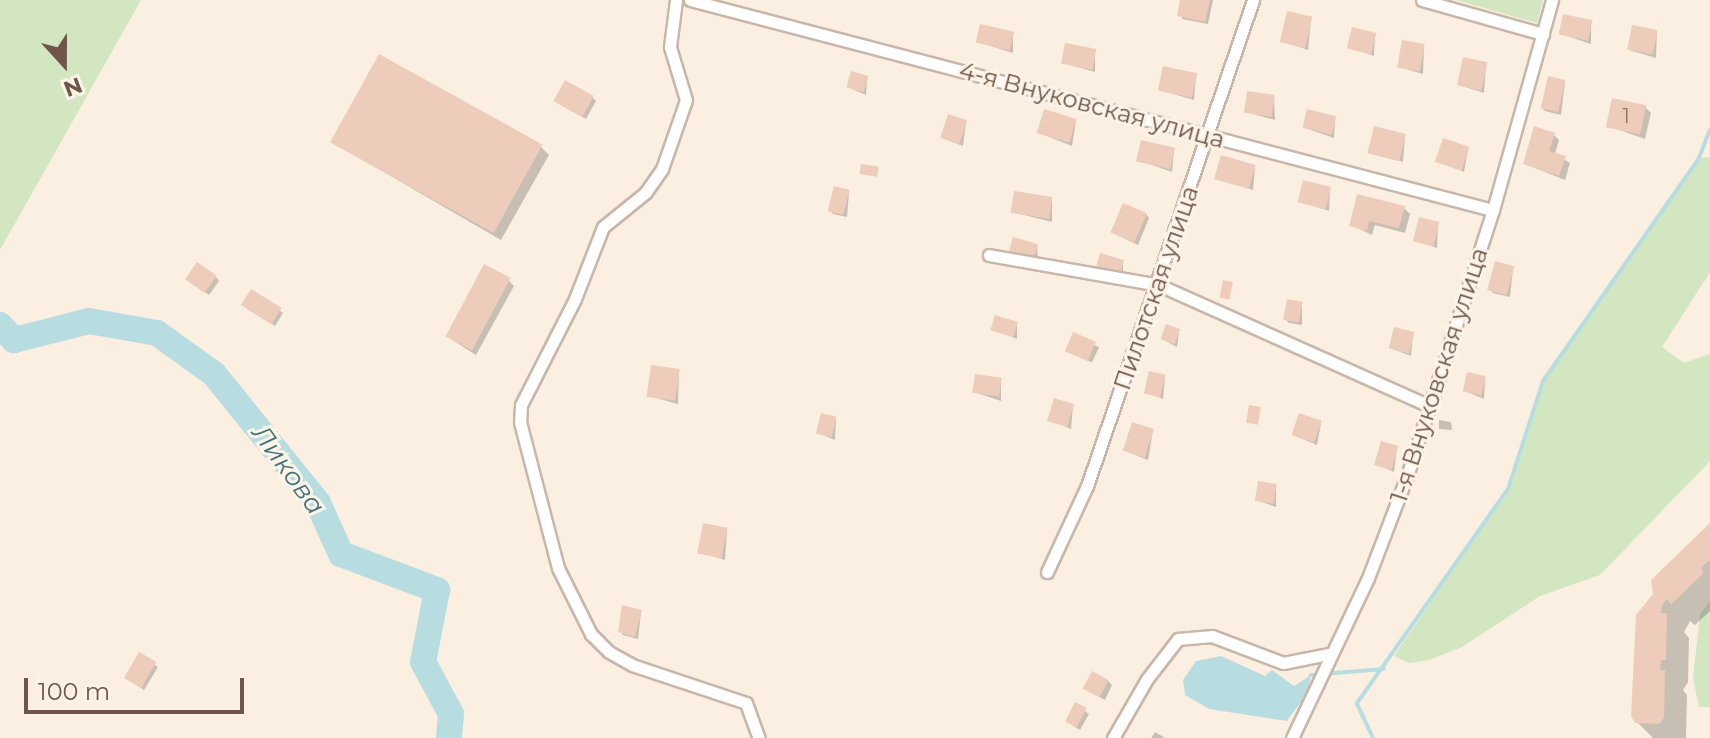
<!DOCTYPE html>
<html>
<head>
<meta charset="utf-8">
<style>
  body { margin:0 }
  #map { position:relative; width:1710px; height:738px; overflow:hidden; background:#faefe1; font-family:Montserrat,sans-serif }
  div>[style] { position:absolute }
  .green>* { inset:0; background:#d2e6c1 }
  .water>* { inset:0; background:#b8dde1 }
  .shadow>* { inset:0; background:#0003; transform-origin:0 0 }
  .stream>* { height:4px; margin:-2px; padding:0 2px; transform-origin:2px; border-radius:2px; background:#b8dde1 }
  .river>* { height:26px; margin:-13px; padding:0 13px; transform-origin:13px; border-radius:13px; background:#b8dde1 }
  .building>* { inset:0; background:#edccbb; transform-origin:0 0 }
  .roads { filter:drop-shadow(2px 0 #c9b6a9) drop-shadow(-2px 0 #c9b6a9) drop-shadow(0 2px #c9b6a9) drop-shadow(0 -2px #c9b6a9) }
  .street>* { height:11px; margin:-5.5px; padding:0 5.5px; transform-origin:5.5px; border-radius:5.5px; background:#fff }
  span { translate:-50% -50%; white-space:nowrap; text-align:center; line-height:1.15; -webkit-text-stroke:6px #fdf3e7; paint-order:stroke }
  .number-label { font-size:20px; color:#8e7366 }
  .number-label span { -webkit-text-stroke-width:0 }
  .street-label { font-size:24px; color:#6f554a }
  .water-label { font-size:26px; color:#43747b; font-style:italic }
  .north { position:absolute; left:24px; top:24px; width:80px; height:80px; -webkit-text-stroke:6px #fdf3e7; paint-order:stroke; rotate:159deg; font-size:22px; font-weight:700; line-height:32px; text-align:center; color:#6f554a }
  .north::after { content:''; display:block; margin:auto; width:28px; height:36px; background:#6f554a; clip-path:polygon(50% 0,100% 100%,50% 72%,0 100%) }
  .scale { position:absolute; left:24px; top:678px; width:220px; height:36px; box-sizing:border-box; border:4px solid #6f554a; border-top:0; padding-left:10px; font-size:24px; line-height:28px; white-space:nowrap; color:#6f554a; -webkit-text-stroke:6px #fdf3e7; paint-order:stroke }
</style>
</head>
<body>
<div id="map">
  <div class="green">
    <div style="clip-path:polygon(0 0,141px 0,0 250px)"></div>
    <div style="clip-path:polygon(1456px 0,1543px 0,1537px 23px)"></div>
    <div style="clip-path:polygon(1710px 157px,1710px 272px,1662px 347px,1684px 363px,1710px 354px,1710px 461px,1600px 575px,1540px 596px,1462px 647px,1429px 660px,1409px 663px,1394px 656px,1508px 489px,1543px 381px,1699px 158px)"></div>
    <div style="clip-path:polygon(1710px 601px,1710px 707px,1699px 707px,1693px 678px,1700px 614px)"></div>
  </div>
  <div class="water">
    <div style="clip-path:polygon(1221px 656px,1265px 676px,1272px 670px,1294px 686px,1311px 675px,1308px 692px,1287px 721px,1209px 709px,1185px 695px,1183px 680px,1196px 661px)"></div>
  </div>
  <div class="shadow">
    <div style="clip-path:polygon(1182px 0,1213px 0,1208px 24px,1182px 19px)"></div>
    <div style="clip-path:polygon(1311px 19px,1308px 50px,1282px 41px)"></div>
    <div style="clip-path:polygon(1591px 22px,1591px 44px,1561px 34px)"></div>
    <div style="clip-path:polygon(1657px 32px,1656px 58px,1629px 50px)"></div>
    <div style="clip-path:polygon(1013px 33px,1013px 53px,978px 42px)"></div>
    <div style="clip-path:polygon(1375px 34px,1374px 56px,1349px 47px)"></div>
    <div style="clip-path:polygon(1424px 46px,1423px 74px,1399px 67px)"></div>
    <div style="clip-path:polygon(1095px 51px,1095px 72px,1063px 63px)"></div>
    <div style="clip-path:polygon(1486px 64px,1484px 93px,1459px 85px)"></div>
    <div style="clip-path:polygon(1196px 75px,1194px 100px,1160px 90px)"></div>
    <div style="clip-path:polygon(867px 78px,866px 95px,848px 87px)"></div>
    <div style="clip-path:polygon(1565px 82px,1561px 115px,1545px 111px,1542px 108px)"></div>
    <div style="clip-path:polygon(592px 97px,596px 101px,586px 119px,559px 104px)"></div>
    <div style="clip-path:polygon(1274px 97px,1275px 120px,1246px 112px)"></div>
    <div style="clip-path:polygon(1645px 107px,1651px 113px,1645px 139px,1608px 126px)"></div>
    <div style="clip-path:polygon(1335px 118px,1334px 138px,1305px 128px)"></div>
    <div style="clip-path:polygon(1076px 121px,1072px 146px,1039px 133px)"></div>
    <div style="clip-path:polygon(966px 122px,963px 146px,942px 138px)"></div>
    <div style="clip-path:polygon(1553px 134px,1559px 140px,1555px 154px,1570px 163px,1565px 180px,1525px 164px)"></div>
    <div style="clip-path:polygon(1405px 136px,1403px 162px,1370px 152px)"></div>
    <div style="clip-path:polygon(332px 142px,541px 147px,549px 155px,501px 240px)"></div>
    <div style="clip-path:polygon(1468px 149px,1464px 172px,1437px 160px)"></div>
    <div style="clip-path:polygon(1174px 150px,1172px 172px,1138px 160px)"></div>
    <div style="clip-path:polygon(1255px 167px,1253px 190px,1217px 178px)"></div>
    <div style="clip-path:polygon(1330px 189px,1329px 211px,1299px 201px)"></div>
    <div style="clip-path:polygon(849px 192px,847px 217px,833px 214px,830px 210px)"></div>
    <div style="clip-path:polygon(1052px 199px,1052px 222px,1012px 212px)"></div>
    <div style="clip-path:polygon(1404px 208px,1410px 214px,1405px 233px,1375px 225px,1372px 235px,1351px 225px)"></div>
    <div style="clip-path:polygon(1146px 214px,1149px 218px,1138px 245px,1113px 233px)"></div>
    <div style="clip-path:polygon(1438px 223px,1437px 248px,1416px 241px)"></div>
    <div style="clip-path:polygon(1037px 246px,1038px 260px,1012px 250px)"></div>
    <div style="clip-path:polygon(1123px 262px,1123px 279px,1101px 272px)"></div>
    <div style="clip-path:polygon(1513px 268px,1510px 297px,1493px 293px,1490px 289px)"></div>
    <div style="clip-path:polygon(216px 277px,219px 281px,209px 295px,191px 282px)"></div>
    <div style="clip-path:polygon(508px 280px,514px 286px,476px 355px,446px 336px)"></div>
    <div style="clip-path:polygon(1302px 304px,1302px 325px,1289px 323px,1286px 320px)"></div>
    <div style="clip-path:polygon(247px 309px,279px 310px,283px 313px,275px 326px)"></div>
    <div style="clip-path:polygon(1017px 323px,1017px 339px,994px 330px)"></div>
    <div style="clip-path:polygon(1179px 331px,1177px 347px,1162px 339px)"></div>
    <div style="clip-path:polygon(1413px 334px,1411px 356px,1390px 348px)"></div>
    <div style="left:1074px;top:335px;width:28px;height:17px;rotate:26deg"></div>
    <div style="clip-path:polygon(679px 370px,678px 404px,649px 396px)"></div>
    <div style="clip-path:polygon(1165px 377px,1163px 399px,1145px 392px)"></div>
    <div style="clip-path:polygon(1485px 378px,1484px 399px,1465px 391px)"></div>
    <div style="clip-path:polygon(1001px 380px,1001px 401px,974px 392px)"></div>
    <div style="clip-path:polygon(1073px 406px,1071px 429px,1050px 420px)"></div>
    <div style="clip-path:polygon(836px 419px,835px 440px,818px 433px)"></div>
    <div style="clip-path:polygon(1439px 420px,1451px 422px,1452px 430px,1439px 429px)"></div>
    <div style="clip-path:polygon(1321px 423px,1317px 445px,1293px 435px)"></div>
    <div style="clip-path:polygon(1153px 430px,1148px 460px,1125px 451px)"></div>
    <div style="clip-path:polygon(1397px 447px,1394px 472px,1376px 464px)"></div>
    <div style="clip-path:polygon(1276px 486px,1276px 507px,1256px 500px)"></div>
    <div style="clip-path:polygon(1710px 525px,1710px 611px,1695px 625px,1690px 621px,1684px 632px,1689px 638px,1688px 682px,1683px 690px,1687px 695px,1686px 738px,1653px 738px,1637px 722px,1638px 615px)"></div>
    <div style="clip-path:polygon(727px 530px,725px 560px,699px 552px)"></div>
    <div style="clip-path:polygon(641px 612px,638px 639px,623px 635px,620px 631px)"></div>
    <div style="clip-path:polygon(139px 654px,158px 667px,144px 690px,129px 680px)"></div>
    <div style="clip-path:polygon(1108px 681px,1112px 685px,1105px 700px,1086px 689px)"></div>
    <div style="clip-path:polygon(1076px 704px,1089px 714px,1080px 730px,1066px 721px)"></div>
    <div style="clip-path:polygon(1155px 732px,1165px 738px,1151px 738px)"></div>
  </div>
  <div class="stream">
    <div style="left:1311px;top:675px;width:73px;rotate:-4.7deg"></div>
    <div style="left:1373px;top:738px;width:38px;rotate:-115deg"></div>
    <div style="left:1357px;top:703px;width:262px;rotate:-54.8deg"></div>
    <div style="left:1508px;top:489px;width:114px;rotate:-72deg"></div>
    <div style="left:1543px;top:381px;width:272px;rotate:-55deg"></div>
    <div style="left:1699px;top:158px;width:30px;rotate:-69deg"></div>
  </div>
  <div class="river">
    <div style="left:0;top:325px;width:21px;rotate:47deg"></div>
    <div style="left:14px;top:340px;width:77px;rotate:-14.2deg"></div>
    <div style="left:89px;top:321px;width:69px;rotate:10deg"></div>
    <div style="left:157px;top:333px;width:70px;rotate:35.7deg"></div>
    <div style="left:214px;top:374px;width:166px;rotate:51.1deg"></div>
    <div style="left:318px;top:503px;width:56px;rotate:65.7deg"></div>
    <div style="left:341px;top:554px;width:103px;rotate:20.6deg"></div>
    <div style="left:437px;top:590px;width:73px;rotate:101deg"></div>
    <div style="left:423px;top:662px;width:59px;rotate:61.7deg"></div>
    <div style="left:451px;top:714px;width:24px;rotate:95deg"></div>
  </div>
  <div class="building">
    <div style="clip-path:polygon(1180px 0,1210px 0,1205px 22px,1177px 16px)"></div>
    <div style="left:1287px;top:11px;width:26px;height:32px;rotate:13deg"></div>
    <div style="left:1563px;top:14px;width:30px;height:21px;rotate:12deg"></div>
    <div style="left:980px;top:24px;width:35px;height:19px;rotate:13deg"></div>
    <div style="left:1632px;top:25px;width:26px;height:25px;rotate:11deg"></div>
    <div style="left:1352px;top:27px;width:25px;height:22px;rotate:14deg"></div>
    <div style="left:1402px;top:40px;width:23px;height:28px;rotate:10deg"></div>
    <div style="left:1065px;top:43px;width:32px;height:21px;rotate:11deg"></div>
    <div style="left:379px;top:54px;width:187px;height:101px;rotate:29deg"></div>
    <div style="left:1463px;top:57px;width:25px;height:29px;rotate:12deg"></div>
    <div style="left:1163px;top:66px;width:35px;height:25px;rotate:12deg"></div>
    <div style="left:851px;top:71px;width:18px;height:17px;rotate:16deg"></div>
    <div style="left:1548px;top:76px;width:18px;height:33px;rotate:13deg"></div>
    <div style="left:565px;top:80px;width:33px;height:24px;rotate:29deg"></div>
    <div style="left:1247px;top:91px;width:28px;height:22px;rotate:8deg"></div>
    <div style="left:1612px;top:98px;width:35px;height:30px;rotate:12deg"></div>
    <div style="left:1044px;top:109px;width:34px;height:25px;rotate:17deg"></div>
    <div style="left:1307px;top:109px;width:30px;height:19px;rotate:14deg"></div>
    <div style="left:948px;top:114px;width:20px;height:25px;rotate:18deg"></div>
    <div style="left:1374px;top:126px;width:33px;height:28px;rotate:14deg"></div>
    <div style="clip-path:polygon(1534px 126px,1555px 133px,1549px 151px,1566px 156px,1559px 176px,1523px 164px)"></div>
    <div style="left:1443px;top:138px;width:28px;height:25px;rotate:19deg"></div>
    <div style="left:1141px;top:140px;width:35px;height:22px;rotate:13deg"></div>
    <div style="left:1221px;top:155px;width:36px;height:25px;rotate:16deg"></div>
    <div style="left:861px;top:164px;width:18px;height:10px;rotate:9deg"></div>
    <div style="left:1303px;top:180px;width:29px;height:23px;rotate:14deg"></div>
    <div style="left:834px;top:186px;width:16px;height:26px;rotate:14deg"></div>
    <div style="left:1014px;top:191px;width:39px;height:22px;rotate:9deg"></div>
    <div style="clip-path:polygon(1357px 194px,1405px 206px,1399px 228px,1369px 221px,1367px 231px,1349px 226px)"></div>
    <div style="left:1123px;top:203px;width:26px;height:32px;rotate:23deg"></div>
    <div style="left:1419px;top:217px;width:21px;height:25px;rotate:14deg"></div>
    <div style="left:1013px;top:237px;width:26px;height:14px;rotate:16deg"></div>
    <div style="left:1100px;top:253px;width:25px;height:18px;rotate:16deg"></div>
    <div style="left:1495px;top:261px;width:20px;height:30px;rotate:15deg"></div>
    <div style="left:197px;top:262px;width:24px;height:21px;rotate:35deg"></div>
    <div style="left:484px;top:264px;width:30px;height:82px;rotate:28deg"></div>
    <div style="left:1223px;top:280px;width:10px;height:18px;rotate:11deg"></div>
    <div style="left:251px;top:289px;width:36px;height:19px;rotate:32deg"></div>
    <div style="left:1287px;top:299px;width:16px;height:21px;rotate:11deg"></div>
    <div style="left:995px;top:315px;width:24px;height:16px;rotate:17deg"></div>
    <div style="left:1166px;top:324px;width:15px;height:16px;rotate:20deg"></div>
    <div style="left:1394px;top:327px;width:21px;height:22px;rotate:14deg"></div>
    <div style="left:1073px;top:332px;width:25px;height:21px;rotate:23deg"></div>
    <div style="left:651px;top:365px;width:29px;height:32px;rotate:8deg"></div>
    <div style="left:1149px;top:371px;width:17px;height:23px;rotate:13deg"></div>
    <div style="left:1467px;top:372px;width:19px;height:20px;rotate:12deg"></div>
    <div style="left:975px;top:374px;width:27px;height:19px;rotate:8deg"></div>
    <div style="left:1054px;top:398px;width:21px;height:24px;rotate:17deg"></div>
    <div style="left:1249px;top:405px;width:12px;height:18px;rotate:9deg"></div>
    <div style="left:821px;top:413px;width:16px;height:21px;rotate:14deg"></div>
    <div style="left:1299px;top:413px;width:24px;height:23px;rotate:19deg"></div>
    <div style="left:1132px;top:422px;width:23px;height:30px;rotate:18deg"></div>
    <div style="left:1381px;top:441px;width:18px;height:25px;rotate:16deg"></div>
    <div style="left:1258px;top:481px;width:19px;height:20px;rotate:9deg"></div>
    <div style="left:703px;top:523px;width:25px;height:31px;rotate:11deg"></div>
    <div style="clip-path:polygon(1710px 523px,1710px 560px,1701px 568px,1704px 573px,1671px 604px,1667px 599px,1662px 605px,1661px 613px,1667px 613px,1666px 660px,1661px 660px,1660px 670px,1665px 670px,1664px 718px,1659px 724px,1635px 723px,1631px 716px,1636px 615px,1653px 594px,1651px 580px)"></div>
    <div style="clip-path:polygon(622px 605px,642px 610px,635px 637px,618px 632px)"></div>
    <div style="left:139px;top:652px;width:20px;height:30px;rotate:30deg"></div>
    <div style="left:1092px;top:671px;width:19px;height:20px;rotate:28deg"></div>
    <div style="left:1075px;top:702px;width:13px;height:22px;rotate:27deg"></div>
  </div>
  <div class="roads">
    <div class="street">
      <div style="left:676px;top:0;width:47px;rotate:97.3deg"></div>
      <div style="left:670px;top:47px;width:55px;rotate:73.2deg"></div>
      <div style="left:686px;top:100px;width:73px;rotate:109.2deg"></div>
      <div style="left:662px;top:169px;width:29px;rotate:125deg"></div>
      <div style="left:645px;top:193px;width:54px;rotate:141deg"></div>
      <div style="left:603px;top:227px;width:77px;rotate:111.3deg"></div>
      <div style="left:575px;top:299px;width:119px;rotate:117deg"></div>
      <div style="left:521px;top:405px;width:17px;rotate:93deg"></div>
      <div style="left:520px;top:422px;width:151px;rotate:75.4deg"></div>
      <div style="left:558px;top:568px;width:74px;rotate:63.4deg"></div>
      <div style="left:591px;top:634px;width:25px;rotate:45deg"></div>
      <div style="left:609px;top:652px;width:26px;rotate:29deg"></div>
      <div style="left:632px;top:665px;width:120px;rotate:18.4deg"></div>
      <div style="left:746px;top:703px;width:37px;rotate:70deg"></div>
      <div style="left:690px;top:0;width:830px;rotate:14.66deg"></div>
      <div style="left:1422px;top:0;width:126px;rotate:15.7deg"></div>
      <div style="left:989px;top:255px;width:173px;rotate:10deg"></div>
      <div style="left:1159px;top:285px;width:296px;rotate:24.1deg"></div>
      <div style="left:1047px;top:572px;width:95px;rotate:-65.1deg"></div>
      <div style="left:1087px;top:486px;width:514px;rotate:-71.14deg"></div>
      <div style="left:1113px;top:738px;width:68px;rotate:-60deg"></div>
      <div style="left:1147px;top:679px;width:51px;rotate:-52.2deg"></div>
      <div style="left:1178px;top:639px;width:34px;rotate:-5deg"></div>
      <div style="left:1212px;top:636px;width:76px;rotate:20.8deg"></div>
      <div style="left:1283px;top:663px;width:47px;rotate:-11.1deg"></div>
      <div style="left:1292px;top:738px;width:177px;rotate:-64.6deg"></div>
      <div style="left:1368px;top:578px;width:112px;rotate:-69.1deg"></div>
      <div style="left:1408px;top:473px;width:276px;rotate:-72.1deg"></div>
      <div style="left:1493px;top:210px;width:218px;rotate:-74.3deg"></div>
    </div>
  </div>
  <div class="number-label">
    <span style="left:1626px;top:116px">1</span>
  </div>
  <div class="street-label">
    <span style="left:1092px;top:105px;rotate:15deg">4-я Внуковская улица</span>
    <span style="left:1156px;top:288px;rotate:-71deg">Пилотская улица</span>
    <span style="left:1439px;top:375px;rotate:-72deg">1-я Внуковская улица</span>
  </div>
  <div class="water-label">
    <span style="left:288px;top:470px;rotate:54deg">Ликова</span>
  </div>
  <div class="north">N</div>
  <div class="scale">100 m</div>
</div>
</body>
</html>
